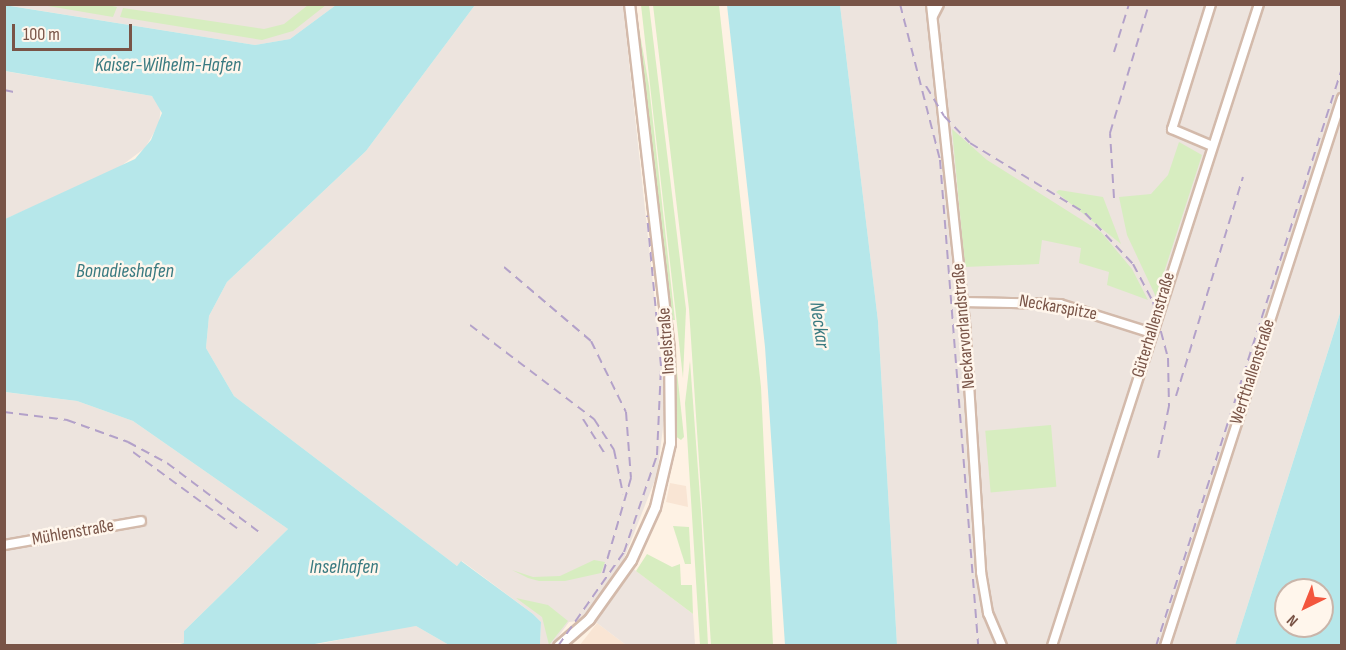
<!DOCTYPE html>
<html>
<head>
<meta charset="utf-8">
<style>
  body { margin:0 }
  #map { position:relative; width:1346px; height:650px; overflow:hidden; background:#fef2e4; font-family:"Sofia Sans Condensed",sans-serif }
  div>[style] { position:absolute }
  .residential>* { inset:0; background:#f9e5d4 }
  .industrial>* { inset:0; background:#ede4de }
  .green>* { inset:0; background:#d7edc0; transform-origin:0 0 }
  .water>* { inset:0; background:#b6e7ea }
  .roads { filter:drop-shadow(2px 0 #d3baab) drop-shadow(-2px 0 #d3baab) drop-shadow(0 2px #d3baab) drop-shadow(0 -2px #d3baab) }
  .minor>* { height:8px; margin:-4px; padding:0 4px; transform-origin:4px; border-radius:4px; background:#fff }
  .tertiary>* { height:9px; margin:-4.5px; padding:0 4.5px; transform-origin:4.5px; border-radius:4.5px; background:#fff }
  .rail>* { height:2px; margin-top:-1px; transform-origin:0; background:repeating-linear-gradient(90deg,#b3a1c9 0 9px,transparent 0 15px) }
  span { translate:-50% -50%; white-space:nowrap; text-align:center; line-height:1.15; -webkit-text-stroke:5px #fff6ec; paint-order:stroke }
  .street-label { font-size:18px; color:#795447 }
  .water-label { font-size:20px; color:#397a80; font-style:italic }
  .frame { position:absolute; inset:0; border:6px solid #795447; pointer-events:none }
  .north { position:absolute; left:1274px; top:578px; width:60px; height:60px; box-sizing:border-box; background:#fff6ec; border:2px solid #c9b5aa; border-radius:50%; rotate:223deg; font-size:16px; font-weight:700; line-height:24px; text-align:center; color:#795447 }
  .north::after { content:''; display:block; margin:auto; width:21px; height:27px; background:#f3563e; clip-path:polygon(50% 0,100% 100%,50% 72%,0 100%) }
  .scale { position:absolute; left:12px; top:24px; width:120px; height:27px; box-sizing:border-box; border:3px solid #795447; border-top:0; padding-left:8px; font-size:18px; line-height:21px; white-space:nowrap; color:#795447; -webkit-text-stroke:4px #fff6ec; paint-order:stroke }
</style>
</head>
<body>
<div id="map">
  <div class="residential">
    <div style="clip-path:polygon(670px 483px,686px 486px,688px 507px,666px 502px)"></div>
    <div style="clip-path:polygon(597px 623px,626px 645px,579px 646px)"></div>
  </div>
  <div class="industrial">
    <div style="clip-path:polygon(5px 5px,336px 5px,290px 39px,255px 45px)"></div>
    <div style="clip-path:polygon(475px 5px,623px 5px,666px 404px,657px 475px,623px 561px,693px 614px,695px 645px,626px 645px,597px 623px,579px 621px,569px 622px,555px 641px,559px 645px,540px 645px,541px 622px,533px 614px,462px 561px,457px 566px,234px 396px,206px 348px,209px 316px,227px 282px,366px 151px)"></div>
    <div style="clip-path:polygon(840px 5px,1341px 5px,1341px 310px,1235px 645px,897px 645px,878px 321px)"></div>
    <div style="clip-path:polygon(4px 71px,152px 96px,161px 106px,159px 124px,145px 148px,113px 172px,5px 219px)"></div>
    <div style="clip-path:polygon(4px 392px,77px 401px,133px 421px,288px 529px,184px 631px,184px 643px,5px 645px)"></div>
    <div style="clip-path:polygon(416px 626px,449px 645px,309px 646px,402px 627px)"></div>
  </div>
  <div class="green">
    <div style="clip-path:polygon(103px 4px,117px 7px,113px 17px,42px 5px)"></div>
    <div style="clip-path:polygon(308px 5px,326px 5px,293px 31px,262px 40px,120px 17px,123px 8px,264px 29px,284px 24px)"></div>
    <div style="clip-path:polygon(635px 5px,649px 86px,675px 320px,672px 320px)"></div>
    <div style="clip-path:polygon(641px 5px,649px 5px,686px 309px,683px 378px)"></div>
    <div style="clip-path:polygon(653px 5px,719px 5px,761px 387px,773px 645px,711px 645px,689px 309px)"></div>
    <div style="clip-path:polygon(952px 129px,987px 160px,1101px 232px,1132px 269px,1148px 300px,1107px 285px,1109px 272px,1079px 263px,1081px 248px,1042px 240px,1039px 264px,965px 267px)"></div>
    <div style="clip-path:polygon(1179px 142px,1202px 155px,1156px 297px,1127px 235px,1119px 197px,1151px 194px,1168px 175px)"></div>
    <div style="clip-path:polygon(1059px 190px,1103px 197px,1121px 244px,1056px 192px)"></div>
    <div style="clip-path:polygon(675px 353px,684px 437px,681px 440px,675px 436px)"></div>
    <div style="clip-path:polygon(690px 361px,701px 511px,708px 645px,700px 645px,685px 403px)"></div>
    <div style="left:1051px;top:425px;width:62px;height:66px;rotate:85deg"></div>
    <div style="clip-path:polygon(673px 526px,689px 527px,691px 564px,685px 564px)"></div>
    <div style="clip-path:polygon(647px 554px,672px 567px,680px 564px,681px 585px,692px 585px,693px 614px,636px 571px)"></div>
    <div style="clip-path:polygon(594px 560px,605px 562px,601px 573px,565px 581px,539px 581px,528px 578px,512px 570px,533px 577px,560px 576px)"></div>
    <div style="clip-path:polygon(516px 598px,548px 605px,568px 621px,549px 645px,542px 617px)"></div>
  </div>
  <div class="water">
    <div style="clip-path:polygon(4px 5px,255px 45px,290px 39px,336px 5px,475px 5px,366px 151px,227px 282px,209px 316px,206px 348px,234px 396px,457px 566px,461px 561px,533px 614px,541px 622px,540px 645px,449px 645px,416px 626px,309px 645px,177px 645px,184px 643px,184px 631px,288px 529px,133px 421px,77px 401px,5px 392px,5px 219px,135px 159px,151px 140px,162px 113px,152px 96px,5px 71px)"></div>
    <div style="clip-path:polygon(727px 5px,840px 5px,878px 321px,897px 645px,785px 645px,765px 347px)"></div>
    <div style="clip-path:polygon(evenodd,1341px 310px,1341px 645px,1235px 645px,1330px 345px,1341px 310px,1286px 590px,1322px 590px,1322px 626px,1286px 626px,1286px 590px)"></div>
  </div>
  <div class="roads">
    <div class="minor">
      <div style="left:931px;top:4px;width:320px;rotate:83.9deg"></div>
      <div style="left:965px;top:322px;width:251px;rotate:86.3deg"></div>
      <div style="left:981px;top:572px;width:42px;rotate:80.3deg"></div>
      <div style="left:988px;top:613px;width:36px;rotate:67deg"></div>
      <div style="left:1211px;top:4px;width:131px;rotate:107.3deg"></div>
      <div style="left:1172px;top:129px;width:43px;rotate:23deg"></div>
      <div style="left:933px;top:16px;width:13px;rotate:-63deg"></div>
      <div style="left:962px;top:302px;width:98px;rotate:1.2deg"></div>
      <div style="left:1060px;top:304px;width:96px;rotate:17.5deg"></div>
      <div style="left:4px;top:545px;width:139px;rotate:-9.9deg"></div>
      <div style="left:1052px;top:646px;width:675px;rotate:-72.13deg"></div>
      <div style="left:1165px;top:646px;width:576px;rotate:-72.1deg"></div>
    </div>
    <div class="tertiary">
      <div style="left:558px;top:646px;width:41px;rotate:-41.1deg"></div>
      <div style="left:589px;top:619px;width:72px;rotate:-54.6deg"></div>
      <div style="left:631px;top:560px;width:58px;rotate:-65.6deg"></div>
      <div style="left:655px;top:507px;width:66px;rotate:-76.8deg"></div>
      <div style="left:670px;top:443px;width:94px;rotate:-90.6deg"></div>
      <div style="left:669px;top:349px;width:347px;rotate:-96.6deg"></div>
    </div>
  </div>
  <div class="rail">
    <div style="left:900px;top:4px;width:161px;rotate:75.6deg"></div>
    <div style="left:940px;top:160px;width:487px;rotate:85.5deg"></div>
    <div style="left:1114px;top:52px;width:50px;rotate:-72.6deg"></div>
    <div style="left:926px;top:86px;width:35px;rotate:59deg"></div>
    <div style="left:944px;top:116px;width:37px;rotate:46deg"></div>
    <div style="left:970px;top:143px;width:135px;rotate:31.3deg"></div>
    <div style="left:1085px;top:213px;width:70px;rotate:46.7deg"></div>
    <div style="left:1133px;top:264px;width:43px;rotate:62.2deg"></div>
    <div style="left:1153px;top:302px;width:58px;rotate:75deg"></div>
    <div style="left:1168px;top:358px;width:48px;rotate:88.8deg"></div>
    <div style="left:1169px;top:406px;width:53px;rotate:101.9deg"></div>
    <div style="left:4px;top:90px;width:10px;rotate:11deg"></div>
    <div style="left:1114px;top:198px;width:65px;rotate:-93.5deg"></div>
    <div style="left:1110px;top:133px;width:135px;rotate:-73.2deg"></div>
    <div style="left:504px;top:267px;width:114px;rotate:40.4deg"></div>
    <div style="left:591px;top:341px;width:79px;rotate:63.8deg"></div>
    <div style="left:626px;top:412px;width:66px;rotate:85.7deg"></div>
    <div style="left:631px;top:478px;width:103px;rotate:106.3deg"></div>
    <div style="left:470px;top:325px;width:156px;rotate:37.2deg"></div>
    <div style="left:594px;top:419px;width:37px;rotate:57deg"></div>
    <div style="left:614px;top:450px;width:45px;rotate:78.4deg"></div>
    <div style="left:1176px;top:396px;width:229px;rotate:-73deg"></div>
    <div style="left:4px;top:412px;width:64px;rotate:7.2deg"></div>
    <div style="left:67px;top:420px;width:65px;rotate:19.8deg"></div>
    <div style="left:128px;top:442px;width:44px;rotate:28.3deg"></div>
    <div style="left:167px;top:463px;width:115px;rotate:36.9deg"></div>
    <div style="left:583px;top:419px;width:41px;rotate:57.8deg"></div>
    <div style="left:133px;top:452px;width:129px;rotate:36.2deg"></div>
    <div style="left:558px;top:646px;width:115px;rotate:-54.9deg"></div>
    <div style="left:624px;top:552px;width:102px;rotate:-71.2deg"></div>
    <div style="left:657px;top:455px;width:89px;rotate:-87.4deg"></div>
    <div style="left:661px;top:366px;width:151px;rotate:-95.3deg"></div>
    <div style="left:1156px;top:646px;width:607px;rotate:-72.16deg"></div>
  </div>
  <div class="street-label">
    <span style="left:1058px;top:308px;rotate:10deg">Neckarspitze</span>
    <span style="left:1154px;top:325px;rotate:-73deg">Güterhallenstraße</span>
    <span style="left:964px;top:326px;rotate:-95deg">Neckarvorlandstraße</span>
    <span style="left:667px;top:341px;rotate:-94deg">Inselstraße</span>
    <span style="left:1253px;top:372px;rotate:-72deg">Werfthallenstraße</span>
    <span style="left:73px;top:533px;rotate:-10deg">Mühlenstraße</span>
  </div>
  <div class="water-label">
    <span style="left:168px;top:65px">Kaiser-Wilhelm-Hafen</span>
    <span style="left:125px;top:271px">Bonadieshafen</span>
    <span style="left:819px;top:325px;rotate:82deg">Neckar</span>
    <span style="left:344px;top:567px">Inselhafen</span>
  </div>
  <div class="frame"></div>
  <div class="north">N</div>
  <div class="scale">100 m</div>
</div>
</body>
</html>
